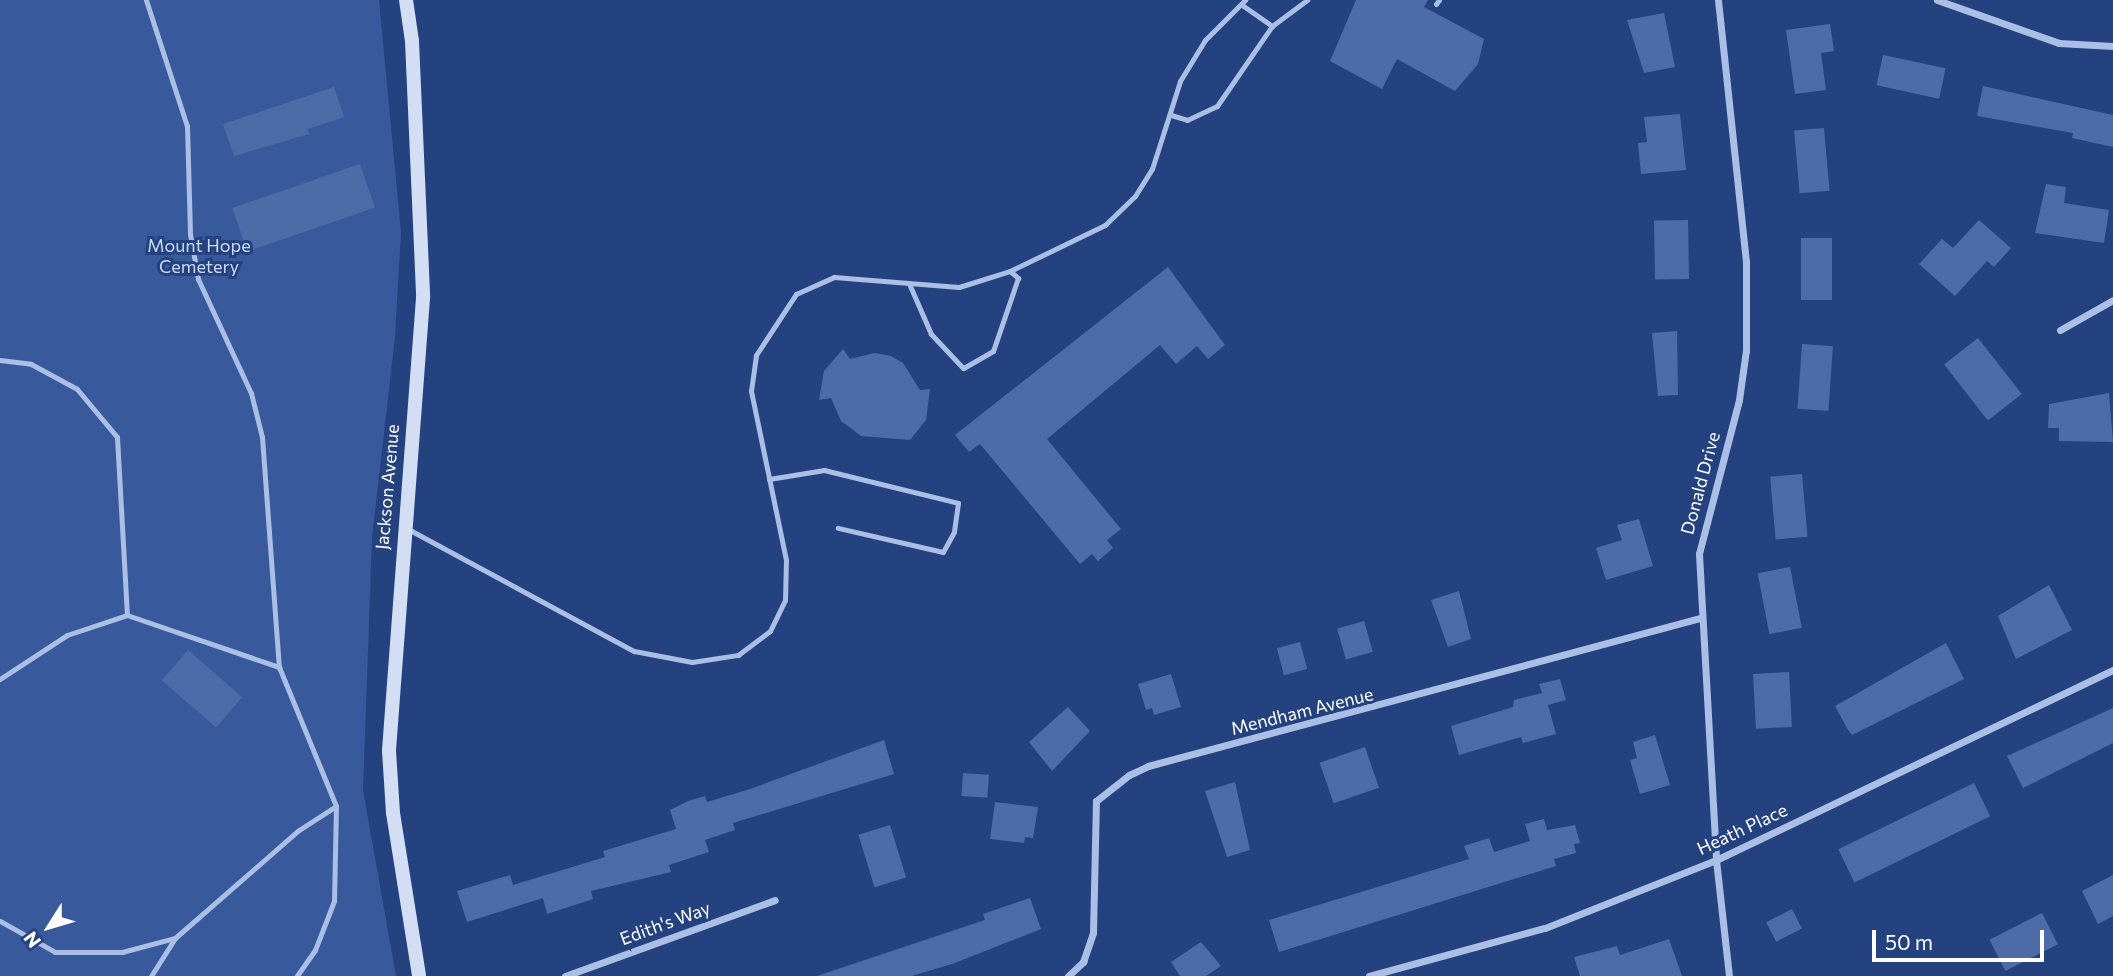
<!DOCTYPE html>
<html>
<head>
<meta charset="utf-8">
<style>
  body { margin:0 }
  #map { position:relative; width:2113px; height:976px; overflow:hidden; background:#24427f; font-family:Commissioner,sans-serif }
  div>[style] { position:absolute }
  .green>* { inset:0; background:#385a9c }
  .building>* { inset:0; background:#4c6ba7; transform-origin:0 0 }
  .lane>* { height:5px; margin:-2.5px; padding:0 2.5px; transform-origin:2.5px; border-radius:2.5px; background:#aabee6 }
  .street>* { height:7px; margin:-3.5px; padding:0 3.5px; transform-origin:3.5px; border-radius:3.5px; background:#aabee6 }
  .secondary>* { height:14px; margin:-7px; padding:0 7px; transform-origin:7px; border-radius:7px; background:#d3def5 }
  span { translate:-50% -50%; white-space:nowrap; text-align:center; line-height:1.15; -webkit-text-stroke:6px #24427f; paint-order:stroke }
  .park-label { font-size:18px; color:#cddaf5 }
  .street-label { font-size:18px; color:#fff }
  .north { position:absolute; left:14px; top:892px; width:70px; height:70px; -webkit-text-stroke:5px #24427f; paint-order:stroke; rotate:233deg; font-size:19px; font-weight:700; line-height:28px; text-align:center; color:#fff }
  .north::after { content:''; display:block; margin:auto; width:24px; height:32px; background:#fff; clip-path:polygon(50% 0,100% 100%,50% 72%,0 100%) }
  .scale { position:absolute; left:1872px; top:930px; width:172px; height:32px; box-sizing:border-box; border:4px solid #fff; border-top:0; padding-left:9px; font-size:21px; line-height:24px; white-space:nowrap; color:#fff; -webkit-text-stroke:5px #24427f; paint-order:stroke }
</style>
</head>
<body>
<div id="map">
  <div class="green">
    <div style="clip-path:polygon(0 0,379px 0,401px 232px,395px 337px,372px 538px,363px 790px,396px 976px,0 976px)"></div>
  </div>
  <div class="building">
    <div style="clip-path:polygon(1356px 0,1428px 0,1424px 7px,1484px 39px,1478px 64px,1455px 91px,1397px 59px,1382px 89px,1330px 61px)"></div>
    <div style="clip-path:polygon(1664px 13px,1675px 67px,1644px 73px,1627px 20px)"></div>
    <div style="clip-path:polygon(1830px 24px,1834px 51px,1821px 53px,1826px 90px,1795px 94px,1786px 30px)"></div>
    <div style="left:1883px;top:55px;width:64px;height:31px;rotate:12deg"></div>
    <div style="clip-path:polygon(1983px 86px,2113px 115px,2113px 147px,2072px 138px,2073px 133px,1977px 116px)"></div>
    <div style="clip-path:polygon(334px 87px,344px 117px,308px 129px,309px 134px,234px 156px,223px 124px)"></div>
    <div style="clip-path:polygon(1680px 114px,1686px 170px,1641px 174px,1638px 143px,1647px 142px,1644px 117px)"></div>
    <div style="left:1824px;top:128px;width:63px;height:30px;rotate:85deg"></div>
    <div style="left:360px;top:164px;width:46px;height:135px;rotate:71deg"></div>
    <div style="clip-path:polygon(2046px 184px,2066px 187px,2064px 203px,2109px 210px,2104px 243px,2035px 233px)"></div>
    <div style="left:1688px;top:220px;width:59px;height:34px;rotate:89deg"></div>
    <div style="clip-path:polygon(1979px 220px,2011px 248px,1994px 267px,1987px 261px,1955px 296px,1919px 264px,1942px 239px,1953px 248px)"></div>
    <div style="left:1801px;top:238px;width:31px;height:62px"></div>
    <div style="clip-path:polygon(1168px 267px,1225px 345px,1208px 359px,1197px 346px,1176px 364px,1160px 345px,1047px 439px,1121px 529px,1107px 540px,1113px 548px,1098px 561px,1092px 554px,1080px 564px,980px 444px,969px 452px,955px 435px)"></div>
    <div style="clip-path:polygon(1677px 331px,1678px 395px,1658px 396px,1652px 333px)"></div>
    <div style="left:1978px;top:338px;width:71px;height:43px;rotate:52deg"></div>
    <div style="left:1802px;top:344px;width:31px;height:65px;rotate:4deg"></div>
    <div style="clip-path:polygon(843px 349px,850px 359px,875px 353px,891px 356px,903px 363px,920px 390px,930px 389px,926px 420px,910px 440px,861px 436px,841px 421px,831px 398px,819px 400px,824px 371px)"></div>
    <div style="clip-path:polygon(2109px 393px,2113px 442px,2059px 441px,2059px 428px,2048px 428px,2049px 404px)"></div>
    <div style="left:1802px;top:474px;width:63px;height:32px;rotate:85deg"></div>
    <div style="clip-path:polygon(1639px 519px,1653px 566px,1606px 580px,1596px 548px,1622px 540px,1617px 525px)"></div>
    <div style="left:1790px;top:567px;width:62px;height:33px;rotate:79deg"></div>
    <div style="clip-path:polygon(2049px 585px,2072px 630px,2016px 659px,1998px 616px)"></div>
    <div style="clip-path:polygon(1459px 591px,1471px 639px,1448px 647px,1431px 600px)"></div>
    <div style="left:1364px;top:621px;width:32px;height:28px;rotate:74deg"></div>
    <div style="left:1300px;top:642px;width:28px;height:24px;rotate:75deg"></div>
    <div style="clip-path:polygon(1946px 643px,1964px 679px,1852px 735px,1848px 730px,1835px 706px)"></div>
    <div style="left:188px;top:650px;width:72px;height:40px;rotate:41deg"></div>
    <div style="left:1789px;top:672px;width:55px;height:36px;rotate:87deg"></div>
    <div style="clip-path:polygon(1171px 674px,1181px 707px,1154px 715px,1152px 708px,1146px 710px,1138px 684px)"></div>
    <div style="clip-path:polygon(1560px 679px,1566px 700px,1548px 705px,1556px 734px,1523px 743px,1521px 737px,1459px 755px,1451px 726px,1513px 707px,1514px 700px,1542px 693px,1539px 684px)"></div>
    <div style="clip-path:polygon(1068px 707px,1090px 731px,1052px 771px,1029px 742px)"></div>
    <div style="clip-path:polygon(2113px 708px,2113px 743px,2023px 788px,2007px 756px)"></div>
    <div style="clip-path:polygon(1655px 735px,1670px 785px,1640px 794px,1630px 760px,1637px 758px,1633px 742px)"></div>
    <div style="clip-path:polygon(884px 740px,894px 774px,733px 823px,735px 830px,705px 840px,709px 852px,669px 865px,671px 872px,591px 891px,593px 899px,547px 914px,543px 898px,467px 922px,457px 891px,510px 875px,513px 885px,605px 857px,603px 851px,676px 829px,670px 810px,688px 801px,705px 796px,707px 802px,750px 789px)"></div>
    <div style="left:1365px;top:747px;width:43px;height:48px;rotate:71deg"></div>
    <div style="left:963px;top:773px;width:26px;height:23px;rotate:4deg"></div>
    <div style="clip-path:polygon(1235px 782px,1250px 850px,1227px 857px,1205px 791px)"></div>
    <div style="left:1974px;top:783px;width:37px;height:151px;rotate:64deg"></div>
    <div style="clip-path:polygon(995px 802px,1038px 807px,1033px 838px,1025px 837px,1024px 843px,990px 839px)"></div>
    <div style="clip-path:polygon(1544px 819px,1547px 830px,1575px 825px,1580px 843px,1574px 844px,1576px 853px,1554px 859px,1556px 866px,1279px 952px,1269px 920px,1469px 859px,1464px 846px,1489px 838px,1494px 852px,1530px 841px,1525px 824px)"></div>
    <div style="left:890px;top:825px;width:55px;height:33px;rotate:73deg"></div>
    <div style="clip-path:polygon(2113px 875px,2113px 916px,2098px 924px,2082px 891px)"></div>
    <div style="clip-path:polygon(1030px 898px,1041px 929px,955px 963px,912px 976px,817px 976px,985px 920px,983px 914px)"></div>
    <div style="left:1792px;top:909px;width:22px;height:29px;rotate:63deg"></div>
    <div style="left:2042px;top:913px;width:35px;height:59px;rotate:63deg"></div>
    <div style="clip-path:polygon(1669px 939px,1682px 976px,1580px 976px,1574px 957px,1617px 946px,1620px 955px)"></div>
    <div style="clip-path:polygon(1201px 942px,1221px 966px,1206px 976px,1180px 976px,1171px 962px)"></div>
  </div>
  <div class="lane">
    <div style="left:146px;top:0;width:133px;rotate:72deg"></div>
    <div style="left:187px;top:126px;width:108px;rotate:88.4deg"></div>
    <div style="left:190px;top:234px;width:46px;rotate:79.9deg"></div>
    <div style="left:198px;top:279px;width:126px;rotate:65.1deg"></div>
    <div style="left:251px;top:393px;width:45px;rotate:76deg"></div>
    <div style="left:262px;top:437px;width:231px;rotate:85.8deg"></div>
    <div style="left:279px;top:667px;width:150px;rotate:67.7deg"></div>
    <div style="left:336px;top:806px;width:95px;rotate:91.2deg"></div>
    <div style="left:334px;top:901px;width:53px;rotate:111.2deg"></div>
    <div style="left:315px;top:950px;width:32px;rotate:125deg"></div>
    <div style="left:1436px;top:4px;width:5px;rotate:-53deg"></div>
    <div style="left:1242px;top:5px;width:37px;rotate:35deg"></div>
    <div style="left:1171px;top:115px;width:17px;rotate:17deg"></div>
    <div style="left:1187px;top:120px;width:33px;rotate:-25deg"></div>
    <div style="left:1217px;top:106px;width:97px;rotate:-55.5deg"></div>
    <div style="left:1272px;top:26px;width:44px;rotate:-36.6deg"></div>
    <div style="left:1010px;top:271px;width:106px;rotate:-25.8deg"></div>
    <div style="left:1105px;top:225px;width:42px;rotate:-44deg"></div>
    <div style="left:1135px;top:196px;width:32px;rotate:-58deg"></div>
    <div style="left:1152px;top:169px;width:92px;rotate:-72.3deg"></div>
    <div style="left:1180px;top:81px;width:48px;rotate:-58.6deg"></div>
    <div style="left:1205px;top:40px;width:57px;rotate:-45deg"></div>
    <div style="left:0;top:360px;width:31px;rotate:7deg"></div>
    <div style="left:31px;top:364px;width:52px;rotate:28.5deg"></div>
    <div style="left:77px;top:389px;width:62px;rotate:50.2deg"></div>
    <div style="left:117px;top:437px;width:178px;rotate:86.8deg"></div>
    <div style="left:769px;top:479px;width:56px;rotate:-9.3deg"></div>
    <div style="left:824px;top:470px;width:138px;rotate:13.8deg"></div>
    <div style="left:958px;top:503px;width:29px;rotate:98deg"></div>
    <div style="left:954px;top:532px;width:23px;rotate:119deg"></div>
    <div style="left:943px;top:552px;width:108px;rotate:-167.1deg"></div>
    <div style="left:408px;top:529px;width:257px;rotate:28.4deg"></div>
    <div style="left:634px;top:651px;width:59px;rotate:10.7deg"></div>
    <div style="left:692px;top:662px;width:47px;rotate:-8.7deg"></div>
    <div style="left:738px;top:655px;width:40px;rotate:-37deg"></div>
    <div style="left:770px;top:631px;width:34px;rotate:-64deg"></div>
    <div style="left:785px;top:600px;width:40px;rotate:-88.6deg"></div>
    <div style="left:786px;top:560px;width:173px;rotate:-101.7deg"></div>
    <div style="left:751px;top:391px;width:36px;rotate:-82deg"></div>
    <div style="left:756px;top:355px;width:73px;rotate:-56.7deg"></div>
    <div style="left:796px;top:294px;width:42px;rotate:-24.1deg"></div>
    <div style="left:834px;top:277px;width:125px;rotate:4.6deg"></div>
    <div style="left:959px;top:287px;width:53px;rotate:-17.4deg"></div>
    <div style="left:1010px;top:271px;width:11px;rotate:41deg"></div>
    <div style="left:1018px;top:278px;width:77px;rotate:108.9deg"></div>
    <div style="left:993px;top:351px;width:34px;rotate:150deg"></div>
    <div style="left:963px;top:368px;width:47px;rotate:-133.3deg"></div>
    <div style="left:931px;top:334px;width:52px;rotate:-113.6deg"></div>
    <div style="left:0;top:679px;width:80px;rotate:-33.3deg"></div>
    <div style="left:67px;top:635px;width:63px;rotate:-18.4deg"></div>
    <div style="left:127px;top:615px;width:161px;rotate:18.9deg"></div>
    <div style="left:0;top:921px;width:63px;rotate:29.4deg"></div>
    <div style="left:55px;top:952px;width:67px"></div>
    <div style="left:122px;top:952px;width:55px;rotate:-14.8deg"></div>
    <div style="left:175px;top:938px;width:164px;rotate:-41.1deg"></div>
    <div style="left:299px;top:830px;width:44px;rotate:-33deg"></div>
    <div style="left:151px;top:976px;width:45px;rotate:-57.7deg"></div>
  </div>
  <div class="street">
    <div style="left:1718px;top:0;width:263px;rotate:83.9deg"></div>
    <div style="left:1746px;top:262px;width:88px;rotate:90deg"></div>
    <div style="left:1746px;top:350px;width:50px;rotate:98deg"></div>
    <div style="left:1739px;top:400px;width:159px;rotate:104.6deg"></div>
    <div style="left:1699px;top:554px;width:306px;rotate:86.8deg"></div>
    <div style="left:1716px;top:860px;width:117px;rotate:83.6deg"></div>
    <div style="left:1937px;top:0;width:129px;rotate:19.4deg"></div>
    <div style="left:2059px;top:43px;width:54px;rotate:3.2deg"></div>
    <div style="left:2060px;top:330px;width:61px;rotate:-29.5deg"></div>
    <div style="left:565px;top:976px;width:223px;rotate:-19.9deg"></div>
    <div style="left:1068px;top:976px;width:21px;rotate:-43deg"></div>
    <div style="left:1083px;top:962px;width:31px;rotate:-71deg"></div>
    <div style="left:1093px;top:933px;width:132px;rotate:-88.7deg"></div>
    <div style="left:1096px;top:801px;width:42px;rotate:-38.2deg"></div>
    <div style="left:1129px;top:775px;width:21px;rotate:-25deg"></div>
    <div style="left:1148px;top:766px;width:571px;rotate:-15.01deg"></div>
    <div style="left:1369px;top:976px;width:182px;rotate:-15.3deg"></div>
    <div style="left:1545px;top:928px;width:184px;rotate:-21.7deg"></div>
    <div style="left:1716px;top:860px;width:440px;rotate:-25.6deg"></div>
  </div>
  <div class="secondary">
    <div style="left:406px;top:0;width:41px;rotate:81.7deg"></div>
    <div style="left:412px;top:41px;width:257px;rotate:87.5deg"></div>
    <div style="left:423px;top:298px;width:454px;rotate:94.3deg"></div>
    <div style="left:389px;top:751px;width:62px;rotate:86.3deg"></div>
    <div style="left:393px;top:813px;width:165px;rotate:80.9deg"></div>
  </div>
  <div class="park-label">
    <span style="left:199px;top:256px">Mount Hope<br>Cemetery</span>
  </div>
  <div class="street-label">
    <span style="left:1700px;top:483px;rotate:-75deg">Donald Drive</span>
    <span style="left:387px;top:487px;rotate:-85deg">Jackson Avenue</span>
    <span style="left:1302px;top:711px;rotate:-14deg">Mendham Avenue</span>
    <span style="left:1742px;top:829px;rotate:-25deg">Heath Place</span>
    <span style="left:665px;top:923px;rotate:-20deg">Edith's Way</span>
  </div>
  <div class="north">N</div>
  <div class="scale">50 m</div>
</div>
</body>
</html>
